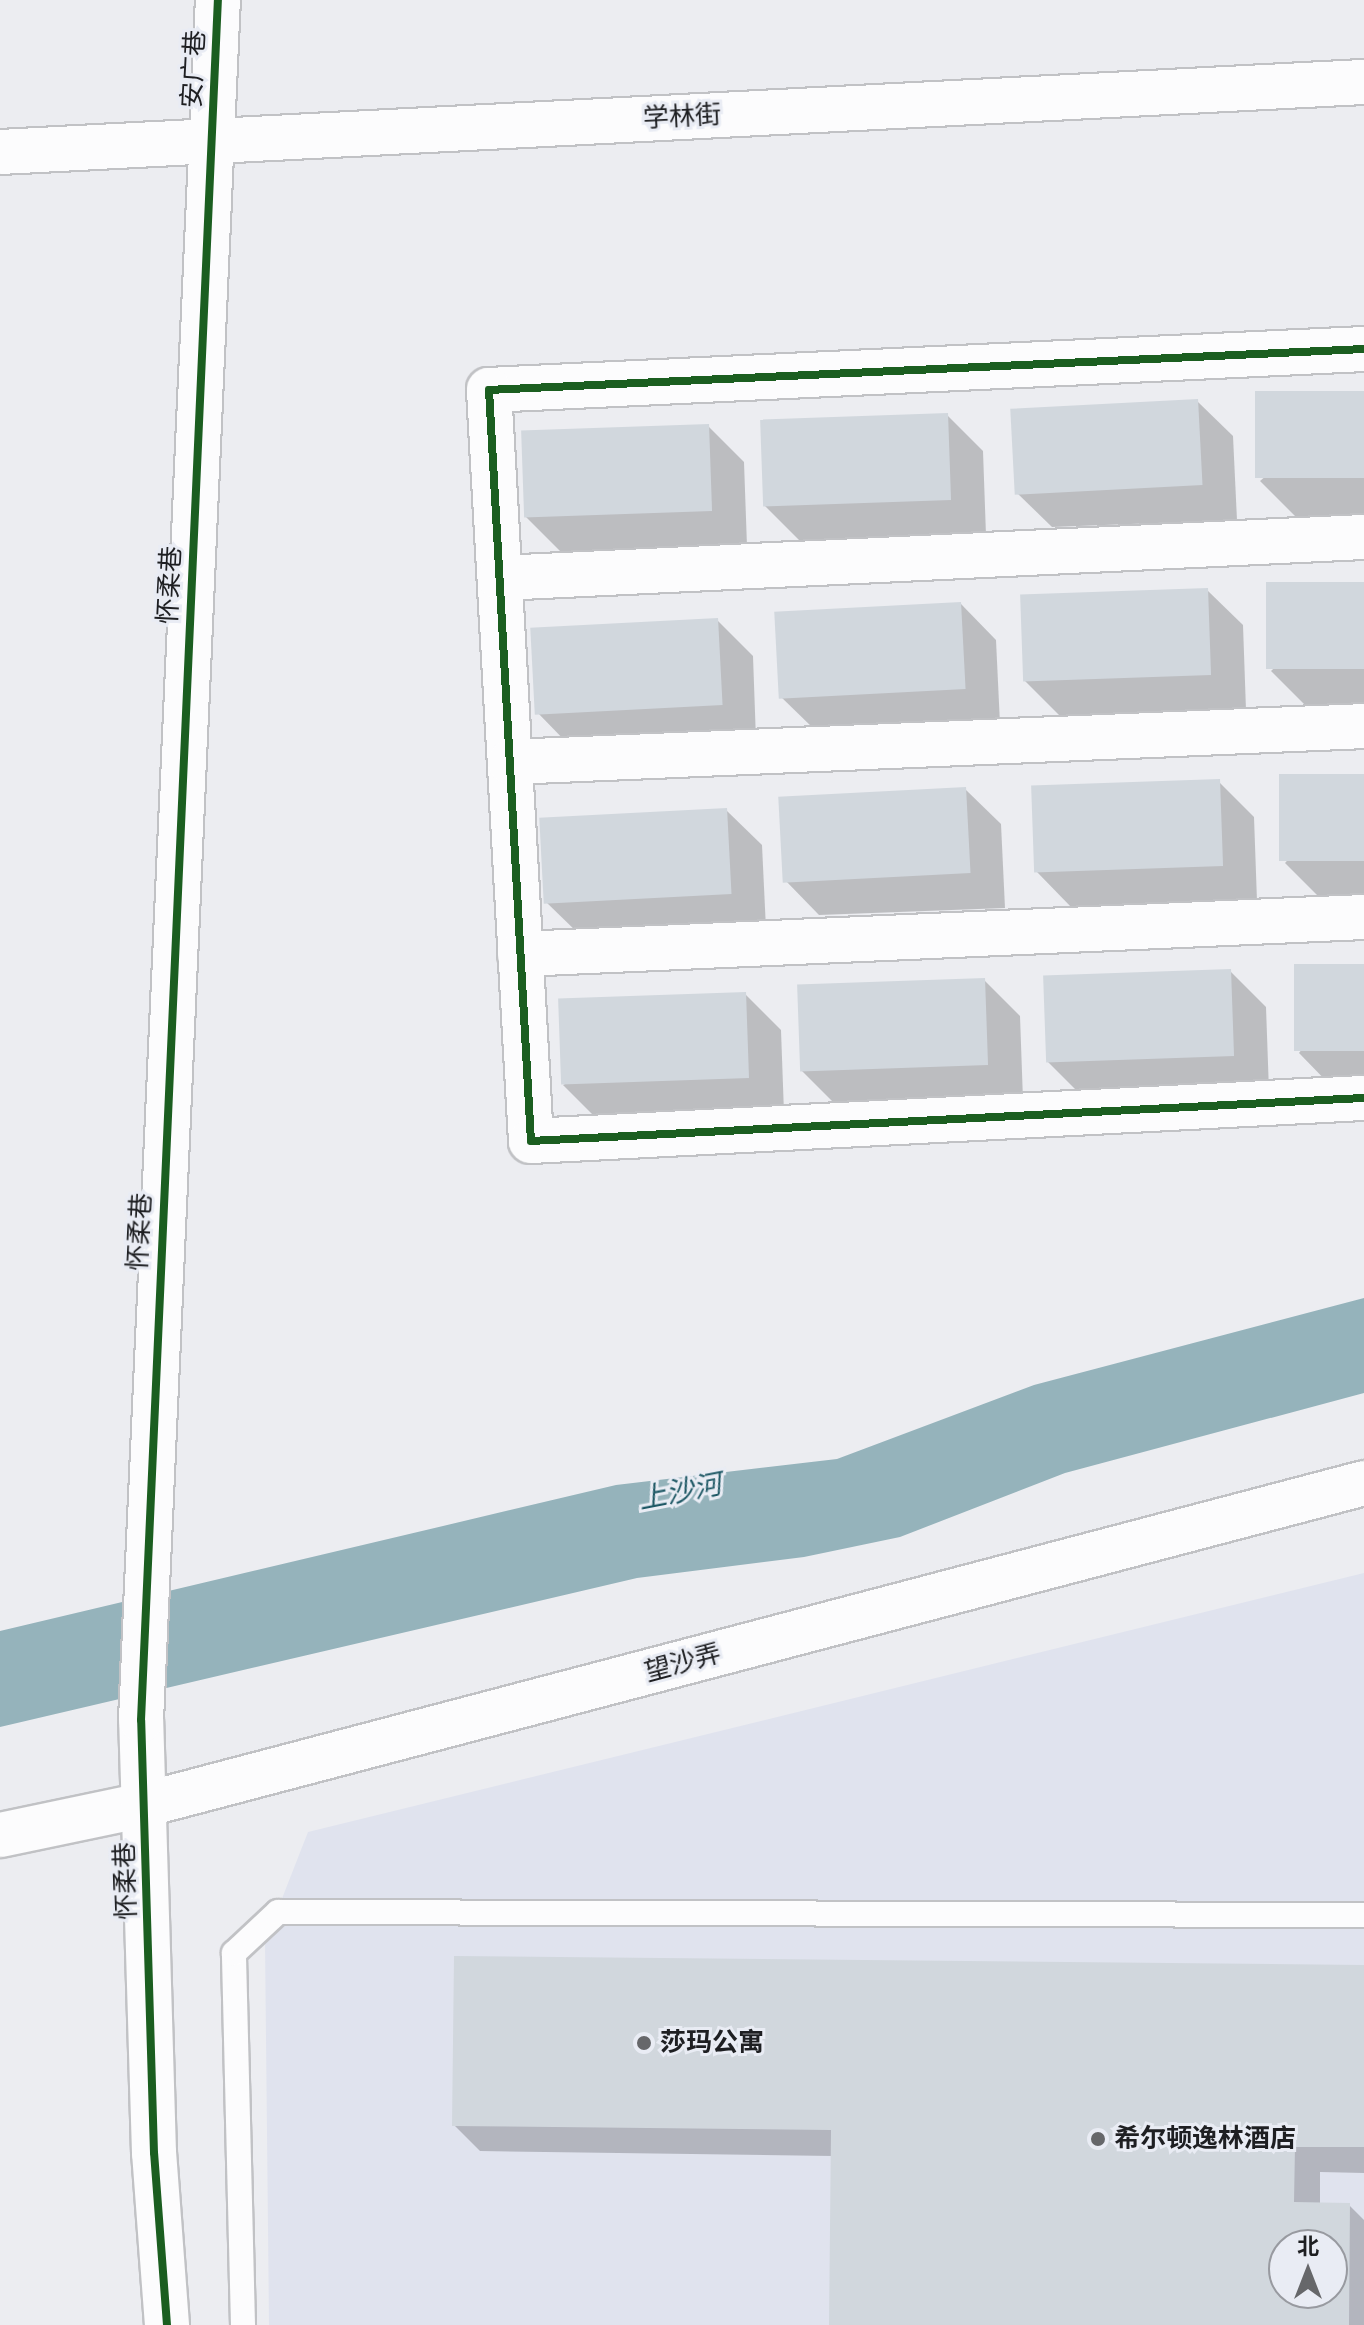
<!DOCTYPE html>
<html>
<head>
<meta charset="utf-8">
<style>
  body { margin:0 }
  #map { position:relative; width:1364px; height:2325px; overflow:hidden; background:#ecedf1; font-family:Roboto,"Noto Sans SC",sans-serif }
  div>[style] { position:absolute }
  .built>* { inset:0; background:#e0e3ee }
  .water>* { inset:0; background:#95b3bb }
  .shadow>* { inset:0; background:#0003 }
  .building>* { inset:0; background:#d1d7dd; transform-origin:0 0 }
  .roads { filter:drop-shadow(2px 0 #c1c2c5) drop-shadow(-2px 0 #c1c2c5) drop-shadow(0 2px #c1c2c5) drop-shadow(0 -2px #c1c2c5) }
  .service>* { height:24px; margin:-12px; padding:0 12px; transform-origin:12px; border-radius:12px; background:#fcfcfd }
  .minor>* { height:44px; margin:-22px; padding:0 22px; transform-origin:22px; border-radius:22px; background:#fcfcfd }
  .secondary>* { height:44px; margin:-22px; padding:0 22px; transform-origin:22px; border-radius:22px; background:#fcfcfd }
  .cycleway>* { height:8px; margin:-4px; padding:0 4px; transform-origin:4px; border-radius:4px; background:#1b5e20 }
  .dots>* { width:22px; height:22px; translate:-50% -50%; box-sizing:border-box; border:4px solid #e9ecf4; border-radius:50% }
  span { translate:-50% -50%; white-space:nowrap; text-align:center; line-height:1.15; -webkit-text-stroke:6px #e9ecf4; paint-order:stroke }
  .street-label { font-size:26px; color:#1e1f22 }
  .poi-label { font-size:26px; color:#1e1f22; font-weight:700 }
  .left { translate:0 -50%; text-align:left }
  .water-label { font-size:28px; color:#1e5865; font-style:italic }
  .north { position:absolute; left:1268px; top:2229px; width:80px; height:80px; box-sizing:border-box; background:#e9ecf4; border:2px solid #989aa0; border-radius:50%; rotate:0deg; font-size:22px; font-weight:700; line-height:32px; text-align:center; color:#1e1f22 }
  .north::after { content:''; display:block; margin:auto; width:28px; height:36px; background:#66676a; clip-path:polygon(50% 0,100% 100%,50% 72%,0 100%) }
</style>
</head>
<body>
<div id="map">
  <div class="built">
    <div style="clip-path:polygon(evenodd,1364px 1573px,1364px 2325px,269px 2325px,265px 1942px,308px 1832px,1364px 1573px,1284px 2245px,1332px 2245px,1332px 2293px,1284px 2293px,1284px 2245px)"></div>
  </div>
  <div class="water">
    <div style="clip-path:polygon(1364px 1298px,1364px 1393px,1065px 1473px,900px 1537px,804px 1557px,637px 1578px,0 1727px,0 1631px,616px 1485px,837px 1459px,1034px 1385px)"></div>
  </div>
  <div class="shadow">
    <div style="clip-path:polygon(1364px 393px,1364px 514px,1296px 517px,1260px 481px)"></div>
    <div style="clip-path:polygon(1197px 401px,1233px 436px,1237px 520px,1052px 527px,1016px 492px)"></div>
    <div style="clip-path:polygon(947px 415px,983px 451px,986px 535px,801px 542px,765px 506px)"></div>
    <div style="clip-path:polygon(708px 426px,744px 462px,747px 546px,562px 553px,526px 517px)"></div>
    <div style="clip-path:polygon(1364px 584px,1364px 705px,1307px 707px,1271px 671px)"></div>
    <div style="clip-path:polygon(1207px 590px,1243px 625px,1246px 710px,1061px 717px,1025px 681px)"></div>
    <div style="clip-path:polygon(961px 604px,996px 640px,1000px 724px,815px 730px,779px 695px)"></div>
    <div style="clip-path:polygon(717px 620px,753px 656px,756px 740px,571px 747px,536px 711px)"></div>
    <div style="clip-path:polygon(1364px 776px,1364px 897px,1321px 899px,1285px 863px)"></div>
    <div style="clip-path:polygon(1219px 782px,1254px 817px,1257px 901px,1072px 908px,1037px 872px)"></div>
    <div style="clip-path:polygon(965px 789px,1001px 824px,1005px 908px,819px 915px,784px 879px)"></div>
    <div style="clip-path:polygon(726px 810px,762px 845px,766px 929px,581px 936px,545px 901px)"></div>
    <div style="clip-path:polygon(1364px 966px,1364px 1088px,1334px 1089px,1299px 1053px)"></div>
    <div style="clip-path:polygon(1230px 971px,1266px 1007px,1269px 1091px,1084px 1098px,1048px 1062px)"></div>
    <div style="clip-path:polygon(984px 980px,1020px 1016px,1023px 1100px,838px 1107px,802px 1071px)"></div>
    <div style="clip-path:polygon(745px 994px,781px 1030px,784px 1113px,599px 1121px,563px 1085px)"></div>
    <div style="clip-path:polygon(evenodd,1364px 1967px,1364px 2173px,1320px 2172px,1320px 2205px,1349px 2205px,1364px 2220px,1364px 2325px,831px 2325px,833px 2156px,480px 2151px,454px 2125px,1364px 1967px,1284px 2245px,1332px 2245px,1332px 2293px,1284px 2293px,1284px 2245px)"></div>
  </div>
  <div class="building">
    <div style="left:1364px;top:391px;width:87px;height:109px;rotate:90deg"></div>
    <div style="left:1198px;top:399px;width:86px;height:188px;rotate:87deg"></div>
    <div style="left:948px;top:413px;width:87px;height:188px;rotate:88deg"></div>
    <div style="left:709px;top:424px;width:87px;height:188px;rotate:88deg"></div>
    <div style="left:1364px;top:582px;width:87px;height:98px;rotate:90deg"></div>
    <div style="left:1208px;top:588px;width:87px;height:188px;rotate:88deg"></div>
    <div style="left:961px;top:602px;width:87px;height:187px;rotate:87deg"></div>
    <div style="left:718px;top:618px;width:87px;height:188px;rotate:87deg"></div>
    <div style="left:1364px;top:774px;width:87px;height:85px;rotate:90deg"></div>
    <div style="left:1220px;top:779px;width:87px;height:189px;rotate:88deg"></div>
    <div style="left:966px;top:787px;width:86px;height:188px;rotate:87deg"></div>
    <div style="left:727px;top:808px;width:86px;height:188px;rotate:87deg"></div>
    <div style="left:1364px;top:964px;width:87px;height:70px;rotate:90deg"></div>
    <div style="left:1231px;top:969px;width:87px;height:188px;rotate:88deg"></div>
    <div style="left:985px;top:978px;width:87px;height:188px;rotate:88deg"></div>
    <div style="left:746px;top:992px;width:86px;height:188px;rotate:88deg"></div>
    <div style="clip-path:polygon(evenodd,454px 1956px,1364px 1965px,1364px 2147px,1295px 2147px,1294px 2202px,1350px 2203px,1349px 2325px,829px 2325px,831px 2130px,452px 2126px,454px 1956px,1284px 2245px,1332px 2245px,1332px 2293px,1284px 2293px,1284px 2245px)"></div>
  </div>
  <div class="roads">
    <div class="service">
      <div style="left:243px;top:2325px;width:372px;rotate:-91.4deg"></div>
      <div style="left:234px;top:1953px;width:60px;rotate:-43deg"></div>
      <div style="left:278px;top:1912px;width:1086px;rotate:0.16deg"></div>
    </div>
    <div class="minor">
      <div style="left:1364px;top:349px;width:876px;rotate:177.32deg"></div>
      <div style="left:489px;top:390px;width:752px;rotate:86.8deg"></div>
      <div style="left:531px;top:1141px;width:834px;rotate:-2.96deg"></div>
      <div style="left:500px;top:578px;width:865px;rotate:-2.72deg"></div>
      <div style="left:510px;top:762px;width:855px;rotate:-2.41deg"></div>
      <div style="left:520px;top:954px;width:845px;rotate:-2.51deg"></div>
      <div style="left:0;top:1835px;width:146px;rotate:-11.8deg"></div>
      <div style="left:143px;top:1805px;width:1263px;rotate:-14.77deg"></div>
      <div style="left:167px;top:2325px;width:172px;rotate:-94.3deg"></div>
      <div style="left:154px;top:2153px;width:433px;rotate:-91.7deg"></div>
      <div style="left:141px;top:1720px;width:1722px;rotate:-87.44deg"></div>
    </div>
    <div class="secondary">
      <div style="left:0;top:152px;width:1366px;rotate:-2.94deg"></div>
    </div>
  </div>
  <div class="cycleway">
    <div style="left:1364px;top:349px;width:876px;rotate:177.32deg"></div>
    <div style="left:489px;top:390px;width:752px;rotate:86.8deg"></div>
    <div style="left:531px;top:1141px;width:834px;rotate:-2.96deg"></div>
    <div style="left:167px;top:2325px;width:172px;rotate:-94.3deg"></div>
    <div style="left:154px;top:2153px;width:433px;rotate:-91.7deg"></div>
    <div style="left:141px;top:1720px;width:1722px;rotate:-87.44deg"></div>
  </div>
  <div class="dots">
    <div style="left:644px;top:2043px;background:#66676a"></div>
    <div style="left:1098px;top:2139px;background:#66676a"></div>
  </div>
  <div class="street-label">
    <span style="left:194px;top:69px;rotate:-87deg">安广巷</span>
    <span style="left:682px;top:117px;rotate:-3deg">学林街</span>
    <span style="left:170px;top:585px;rotate:-87deg">怀柔巷</span>
    <span style="left:140px;top:1232px;rotate:-87deg">怀柔巷</span>
    <span style="left:683px;top:1663px;rotate:-15deg">望沙弄</span>
    <span style="left:126px;top:1881px;rotate:-92deg">怀柔巷</span>
  </div>
  <div class="poi-label">
    <span class="left" style="left:660px;top:2043px">莎玛公寓</span>
    <span class="left" style="left:1114px;top:2139px">希尔顿逸林酒店</span>
  </div>
  <div class="water-label">
    <span style="left:680px;top:1492px;rotate:-11deg">上沙河</span>
  </div>
  <div class="north">北</div>
</div>
</body>
</html>
